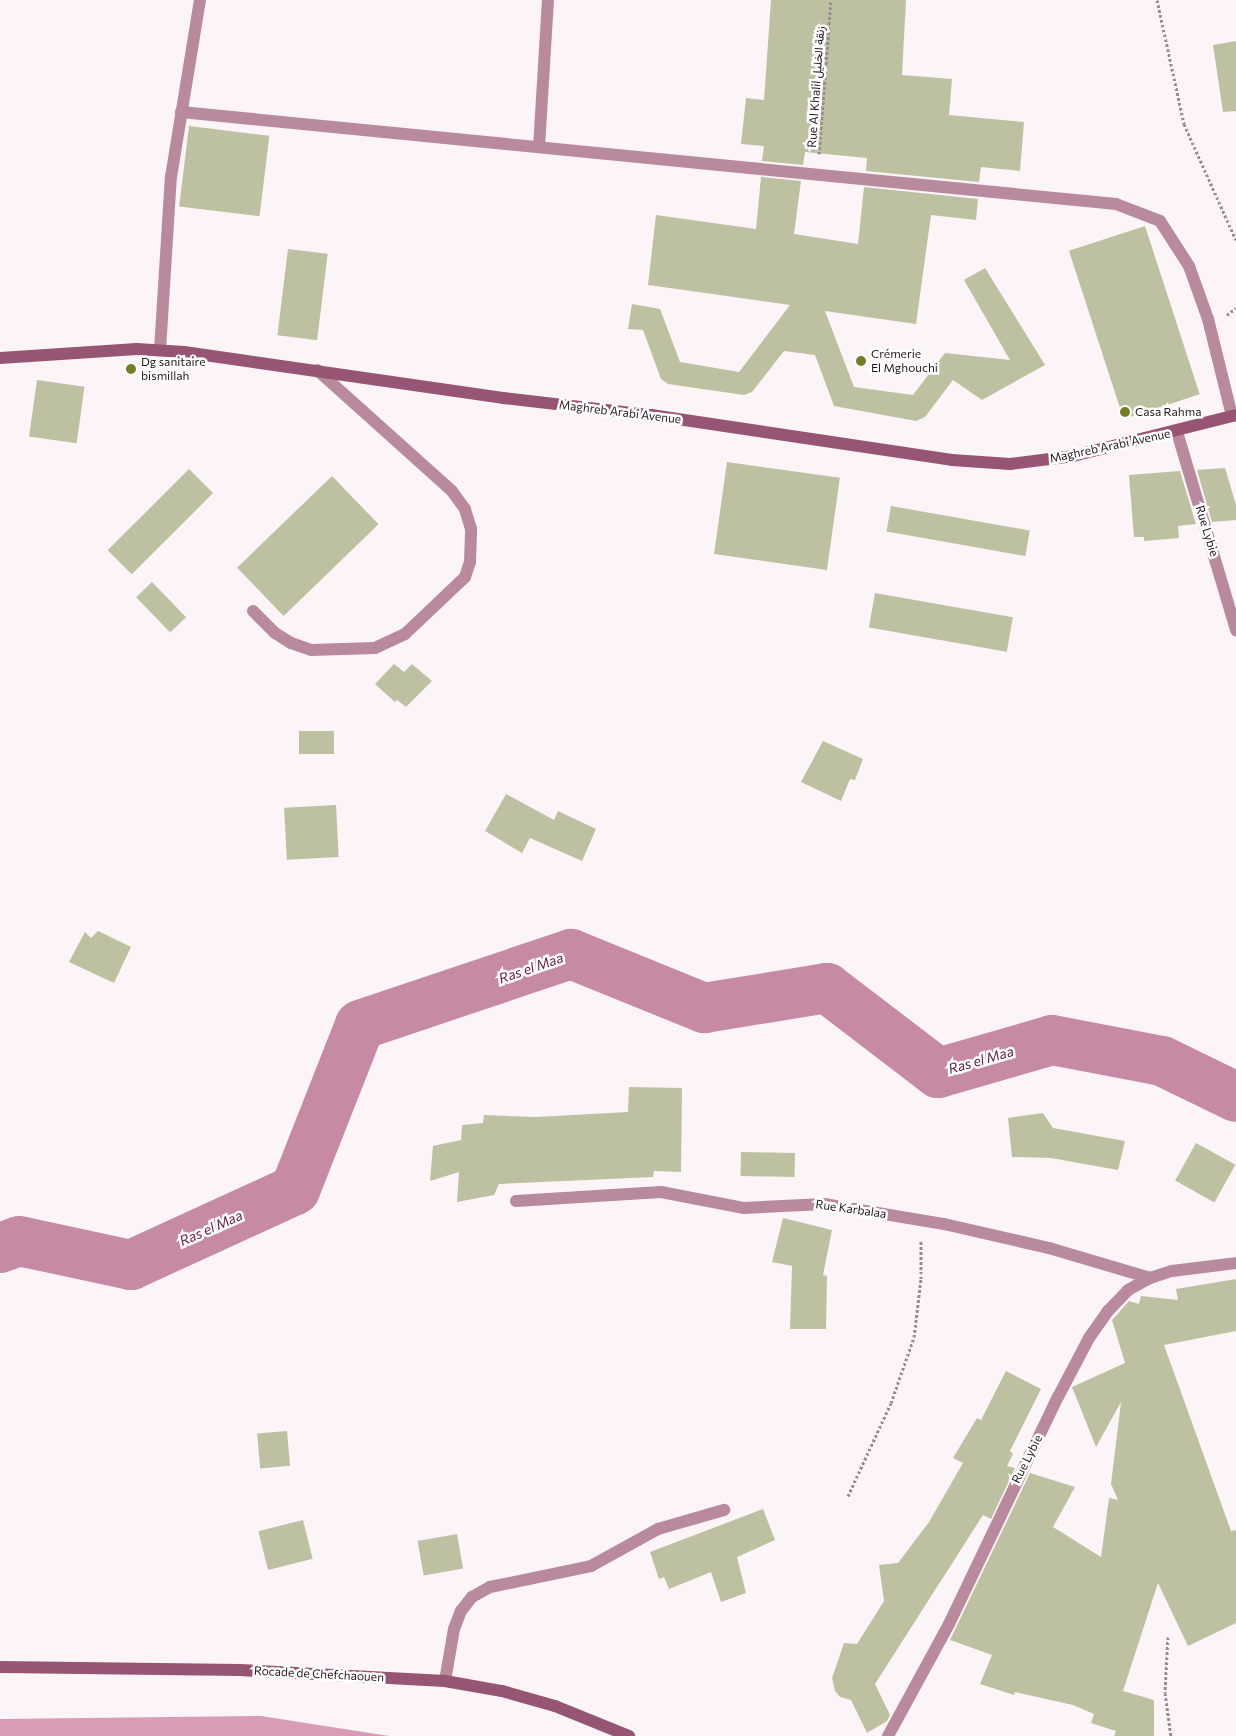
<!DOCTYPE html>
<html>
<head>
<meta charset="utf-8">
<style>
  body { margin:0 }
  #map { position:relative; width:1236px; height:1736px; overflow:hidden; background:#fcf4f7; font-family:Commissioner,Vazirmatn,sans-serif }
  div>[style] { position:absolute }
  .forest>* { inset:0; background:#d99cb7 }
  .river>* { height:50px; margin:-25px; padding:0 25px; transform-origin:25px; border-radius:25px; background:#c68aa4 }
  .building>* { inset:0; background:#bdc1a2; transform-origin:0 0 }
  .path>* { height:3px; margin-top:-1.5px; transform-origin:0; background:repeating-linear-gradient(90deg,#958b90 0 2.5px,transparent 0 5px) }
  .street>* { height:12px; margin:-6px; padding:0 6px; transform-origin:6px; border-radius:6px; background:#b98a9e }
  .secondary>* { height:12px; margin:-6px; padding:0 6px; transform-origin:6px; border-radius:6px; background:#975574 }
  .dots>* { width:14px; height:14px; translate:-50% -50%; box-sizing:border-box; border:2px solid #fff; border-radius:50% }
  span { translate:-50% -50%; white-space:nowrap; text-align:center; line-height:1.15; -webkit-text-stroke:5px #fff; paint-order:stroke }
  .street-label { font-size:12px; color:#24181e }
  .poi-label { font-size:12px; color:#24181e }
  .left { translate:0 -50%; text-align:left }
  .water-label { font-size:14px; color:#672045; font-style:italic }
</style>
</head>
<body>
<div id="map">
  <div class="forest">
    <div style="clip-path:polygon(261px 1716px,389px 1736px,0 1736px,0 1719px)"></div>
  </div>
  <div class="river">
    <div style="left:0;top:1248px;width:20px;rotate:-20deg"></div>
    <div style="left:19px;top:1241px;width:115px;rotate:12.1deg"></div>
    <div style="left:131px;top:1265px;width:180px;rotate:-24.6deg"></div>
    <div style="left:295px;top:1190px;width:177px;rotate:-68.5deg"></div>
    <div style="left:360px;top:1025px;width:223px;rotate:-18.6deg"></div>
    <div style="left:571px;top:954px;width:144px;rotate:22.1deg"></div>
    <div style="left:704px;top:1008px;width:125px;rotate:-9.2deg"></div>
    <div style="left:827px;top:988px;width:140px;rotate:37.4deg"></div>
    <div style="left:938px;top:1073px;width:119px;rotate:-16.1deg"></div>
    <div style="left:1052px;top:1040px;width:112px;rotate:10.8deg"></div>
    <div style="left:1162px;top:1061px;width:82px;rotate:25.9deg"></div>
  </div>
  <div class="building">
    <div style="clip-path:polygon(771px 0,906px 0,902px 75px,952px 79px,949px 115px,1024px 122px,1020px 171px,981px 167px,979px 182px,866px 171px,867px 158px,805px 152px,803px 165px,762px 161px,764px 146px,741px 144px,746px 98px,764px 100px)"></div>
    <div style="clip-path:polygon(1236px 41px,1236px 111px,1223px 112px,1213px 45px)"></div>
    <div style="left:189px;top:126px;width:81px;height:81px;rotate:7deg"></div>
    <div style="clip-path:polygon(761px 177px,801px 181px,794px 234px,858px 244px,864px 187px,978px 199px,976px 220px,931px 215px,916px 324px,825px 311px,854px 387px,913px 395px,945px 353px,1010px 360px,964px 280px,985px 268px,1045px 365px,982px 400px,953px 380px,925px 417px,916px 421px,834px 406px,815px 355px,784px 351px,752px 392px,744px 395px,668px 384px,661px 379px,643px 330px,628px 329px,632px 304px,660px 309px,680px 362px,739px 372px,790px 305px,648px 285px,656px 215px,756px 229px)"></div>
    <div style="left:1145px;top:226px;width:177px;height:80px;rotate:72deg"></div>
    <div style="left:288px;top:249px;width:40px;height:87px;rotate:7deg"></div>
    <div style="left:37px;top:380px;width:48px;height:57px;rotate:8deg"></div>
    <div style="left:727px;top:462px;width:114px;height:93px;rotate:8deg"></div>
    <div style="clip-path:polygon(1225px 468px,1236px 505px,1236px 520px,1212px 522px,1197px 470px)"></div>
    <div style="left:189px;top:469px;width:34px;height:115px;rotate:45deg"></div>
    <div style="clip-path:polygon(1180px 471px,1196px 524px,1178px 526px,1179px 538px,1144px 541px,1144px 537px,1134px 537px,1129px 475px)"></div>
    <div style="left:332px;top:476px;width:67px;height:132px;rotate:46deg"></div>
    <div style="left:891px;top:506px;width:141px;height:26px;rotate:10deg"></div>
    <div style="left:152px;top:582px;width:49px;height:22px;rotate:46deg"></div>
    <div style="left:875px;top:593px;width:140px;height:35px;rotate:10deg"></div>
    <div style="clip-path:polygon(394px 664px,404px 672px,412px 664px,432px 681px,406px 707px,397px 700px,395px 702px,375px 684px)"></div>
    <div style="left:299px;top:731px;width:35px;height:23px"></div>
    <div style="clip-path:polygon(823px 741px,863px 759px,855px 780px,850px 779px,841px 801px,801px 782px)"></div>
    <div style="clip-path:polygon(506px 794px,554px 820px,558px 811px,596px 829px,582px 861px,530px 838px,522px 853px,485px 831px)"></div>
    <div style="left:336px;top:805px;width:52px;height:52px;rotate:87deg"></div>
    <div style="clip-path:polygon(98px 931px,131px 947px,114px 983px,69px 962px,85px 932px,91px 938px)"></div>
    <div style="clip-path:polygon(629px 1087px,682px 1088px,681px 1172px,654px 1171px,653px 1177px,499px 1184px,494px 1195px,457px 1202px,459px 1172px,430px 1181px,433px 1146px,461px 1140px,462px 1125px,483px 1123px,484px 1115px,536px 1117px,628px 1112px)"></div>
    <div style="clip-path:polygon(1043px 1113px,1053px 1128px,1125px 1141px,1118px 1170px,1051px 1158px,1012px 1157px,1008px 1118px)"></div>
    <div style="left:1196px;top:1143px;width:45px;height:43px;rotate:29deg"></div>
    <div style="left:741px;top:1152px;width:54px;height:24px;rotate:1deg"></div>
    <div style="clip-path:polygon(783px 1218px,832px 1230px,823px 1275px,827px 1276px,826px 1329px,790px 1329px,792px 1266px,772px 1262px)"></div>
    <div style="clip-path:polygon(1236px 1279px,1236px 1331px,1164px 1345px,1231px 1531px,1236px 1530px,1236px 1623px,1188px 1646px,1158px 1583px,1123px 1691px,1154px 1700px,1154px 1736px,1114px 1736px,1116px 1731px,1091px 1723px,1094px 1714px,1073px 1705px,1015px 1692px,1014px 1695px,980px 1684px,992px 1655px,950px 1640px,1030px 1473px,1075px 1487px,1053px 1527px,1101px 1557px,1109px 1498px,1118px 1500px,1111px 1484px,1121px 1402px,1096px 1447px,1072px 1387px,1125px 1363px,1112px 1320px,1129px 1301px,1139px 1304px,1141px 1296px,1178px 1300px,1176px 1289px)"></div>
    <div style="clip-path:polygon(1006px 1371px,1041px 1389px,1010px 1451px,1013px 1454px,1007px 1466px,1015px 1468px,991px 1519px,983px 1515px,875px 1684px,890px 1715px,887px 1721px,867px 1733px,851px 1700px,840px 1697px,835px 1691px,832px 1678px,844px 1643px,857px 1644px,884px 1601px,879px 1565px,898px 1563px,929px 1522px,963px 1463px,953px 1458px,977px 1418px,981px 1420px)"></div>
    <div style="left:287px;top:1431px;width:35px;height:30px;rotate:85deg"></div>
    <div style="clip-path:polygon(763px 1509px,775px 1540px,737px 1557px,746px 1593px,721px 1602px,711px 1572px,669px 1589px,664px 1577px,659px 1579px,650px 1552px)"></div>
    <div style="left:303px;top:1520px;width:40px;height:46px;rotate:76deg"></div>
    <div style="left:457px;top:1534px;width:35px;height:40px;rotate:80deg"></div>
  </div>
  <div class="path">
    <div style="left:1157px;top:0;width:127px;rotate:77.7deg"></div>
    <div style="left:1184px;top:124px;width:127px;rotate:65.9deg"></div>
    <div style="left:819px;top:154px;width:154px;rotate:-85.5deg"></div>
    <div style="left:1227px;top:315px;width:11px;rotate:-38deg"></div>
    <div style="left:848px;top:1496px;width:102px;rotate:-65.2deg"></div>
    <div style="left:891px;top:1403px;width:70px;rotate:-70.8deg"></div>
    <div style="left:914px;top:1337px;width:58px;rotate:-83.1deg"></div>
    <div style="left:921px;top:1279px;width:38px;rotate:-90deg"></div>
    <div style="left:1168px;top:1637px;width:56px;rotate:93.1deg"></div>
    <div style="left:1165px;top:1693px;width:43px;rotate:82.1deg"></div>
  </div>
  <div class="street">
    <div style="left:181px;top:112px;width:940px;rotate:5.62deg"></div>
    <div style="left:1116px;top:204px;width:47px;rotate:21.1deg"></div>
    <div style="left:1160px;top:221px;width:54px;rotate:57.2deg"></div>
    <div style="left:1189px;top:266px;width:56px;rotate:70.3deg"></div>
    <div style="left:1208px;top:319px;width:100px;rotate:76.1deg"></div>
    <div style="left:539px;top:147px;width:147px;rotate:-86.5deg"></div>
    <div style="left:160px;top:350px;width:173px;rotate:-86.4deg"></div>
    <div style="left:171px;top:177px;width:179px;rotate:-80.7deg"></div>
    <div style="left:1177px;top:432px;width:207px;rotate:73.4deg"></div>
    <div style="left:253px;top:611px;width:31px;rotate:45deg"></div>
    <div style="left:275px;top:633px;width:19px;rotate:32deg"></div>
    <div style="left:291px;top:643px;width:21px;rotate:19deg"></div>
    <div style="left:311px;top:650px;width:64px;rotate:-1.8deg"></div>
    <div style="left:375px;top:648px;width:33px;rotate:-25deg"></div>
    <div style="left:405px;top:634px;width:83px;rotate:-43.5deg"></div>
    <div style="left:465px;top:577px;width:16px;rotate:-72deg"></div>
    <div style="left:470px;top:562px;width:33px;rotate:-88deg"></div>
    <div style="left:471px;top:529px;width:21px;rotate:-107deg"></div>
    <div style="left:465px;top:509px;width:22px;rotate:-126deg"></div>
    <div style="left:452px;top:491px;width:181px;rotate:-138.1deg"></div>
    <div style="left:516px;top:1201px;width:145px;rotate:-3.6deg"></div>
    <div style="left:661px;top:1192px;width:85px;rotate:10.9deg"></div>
    <div style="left:744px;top:1208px;width:80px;rotate:-2.9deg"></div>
    <div style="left:824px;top:1204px;width:122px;rotate:9.5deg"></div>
    <div style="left:944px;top:1224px;width:108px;rotate:12.9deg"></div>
    <div style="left:1049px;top:1248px;width:105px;rotate:16.5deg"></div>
    <div style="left:445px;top:1681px;width:53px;rotate:-80.2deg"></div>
    <div style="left:454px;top:1629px;width:19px;rotate:-69deg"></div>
    <div style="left:461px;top:1611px;width:18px;rotate:-52deg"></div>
    <div style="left:472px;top:1597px;width:21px;rotate:-29deg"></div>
    <div style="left:490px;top:1587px;width:103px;rotate:-11.7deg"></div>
    <div style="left:591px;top:1566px;width:77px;rotate:-28.9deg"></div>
    <div style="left:658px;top:1529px;width:69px;rotate:-16.1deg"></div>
    <div style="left:888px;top:1736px;width:128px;rotate:-61.4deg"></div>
    <div style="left:949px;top:1624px;width:252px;rotate:-64.4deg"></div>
    <div style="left:1058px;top:1397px;width:67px;rotate:-62.3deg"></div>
    <div style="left:1089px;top:1338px;width:33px;rotate:-55deg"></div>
    <div style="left:1108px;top:1311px;width:29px;rotate:-46deg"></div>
    <div style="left:1128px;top:1290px;width:25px;rotate:-29deg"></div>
    <div style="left:1150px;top:1278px;width:23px;rotate:-18deg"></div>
    <div style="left:1172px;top:1271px;width:64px;rotate:-7.1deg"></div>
  </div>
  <div class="secondary">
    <div style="left:0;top:358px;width:137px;rotate:-3.8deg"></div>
    <div style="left:137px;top:349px;width:47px;rotate:3.7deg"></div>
    <div style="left:184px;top:352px;width:322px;rotate:8.2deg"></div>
    <div style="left:503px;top:398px;width:149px;rotate:6.6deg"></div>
    <div style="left:651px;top:415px;width:304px;rotate:8.5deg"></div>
    <div style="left:952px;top:460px;width:58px;rotate:3.9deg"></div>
    <div style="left:1010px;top:464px;width:64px;rotate:-7.2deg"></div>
    <div style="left:1073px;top:456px;width:168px;rotate:-14.1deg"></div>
    <div style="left:0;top:1667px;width:240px;rotate:0.7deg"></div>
    <div style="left:240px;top:1670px;width:205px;rotate:3.1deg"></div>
    <div style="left:445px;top:1681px;width:58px;rotate:10deg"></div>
    <div style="left:502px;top:1691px;width:55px;rotate:15.8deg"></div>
    <div style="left:555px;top:1706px;width:80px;rotate:22.1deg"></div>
  </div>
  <div class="dots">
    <div style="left:861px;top:361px;background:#767d27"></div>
    <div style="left:131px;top:369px;background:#767d27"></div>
    <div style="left:1125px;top:412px;background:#767d27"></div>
  </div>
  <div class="street-label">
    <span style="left:816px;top:87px;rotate:-86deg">Rue Al Khalil زنقة الخليل</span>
    <span style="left:620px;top:412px;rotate:7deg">Maghreb Arabi Avenue</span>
    <span style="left:1110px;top:446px;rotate:-12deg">Maghreb Arabi Avenue</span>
    <span style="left:1207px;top:531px;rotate:73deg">Rue Lybie</span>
    <span style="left:851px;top:1209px;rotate:8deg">Rue Karbalaa</span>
    <span style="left:1027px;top:1459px;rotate:-63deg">Rue Lybie</span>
    <span style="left:319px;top:1674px;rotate:3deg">Rocade de Chefchaouen</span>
  </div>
  <div class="poi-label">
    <span class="left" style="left:871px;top:361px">Crémerie<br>El Mghouchi</span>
    <span class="left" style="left:141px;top:369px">Dg sanitaire<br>bismillah</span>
    <span class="left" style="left:1135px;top:412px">Casa Rahma</span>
  </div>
  <div class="water-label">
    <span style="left:531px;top:968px;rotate:-19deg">Ras el Maa</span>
    <span style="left:981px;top:1060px;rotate:-16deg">Ras el Maa</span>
    <span style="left:211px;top:1228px;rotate:-24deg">Ras el Maa</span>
  </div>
</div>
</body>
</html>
